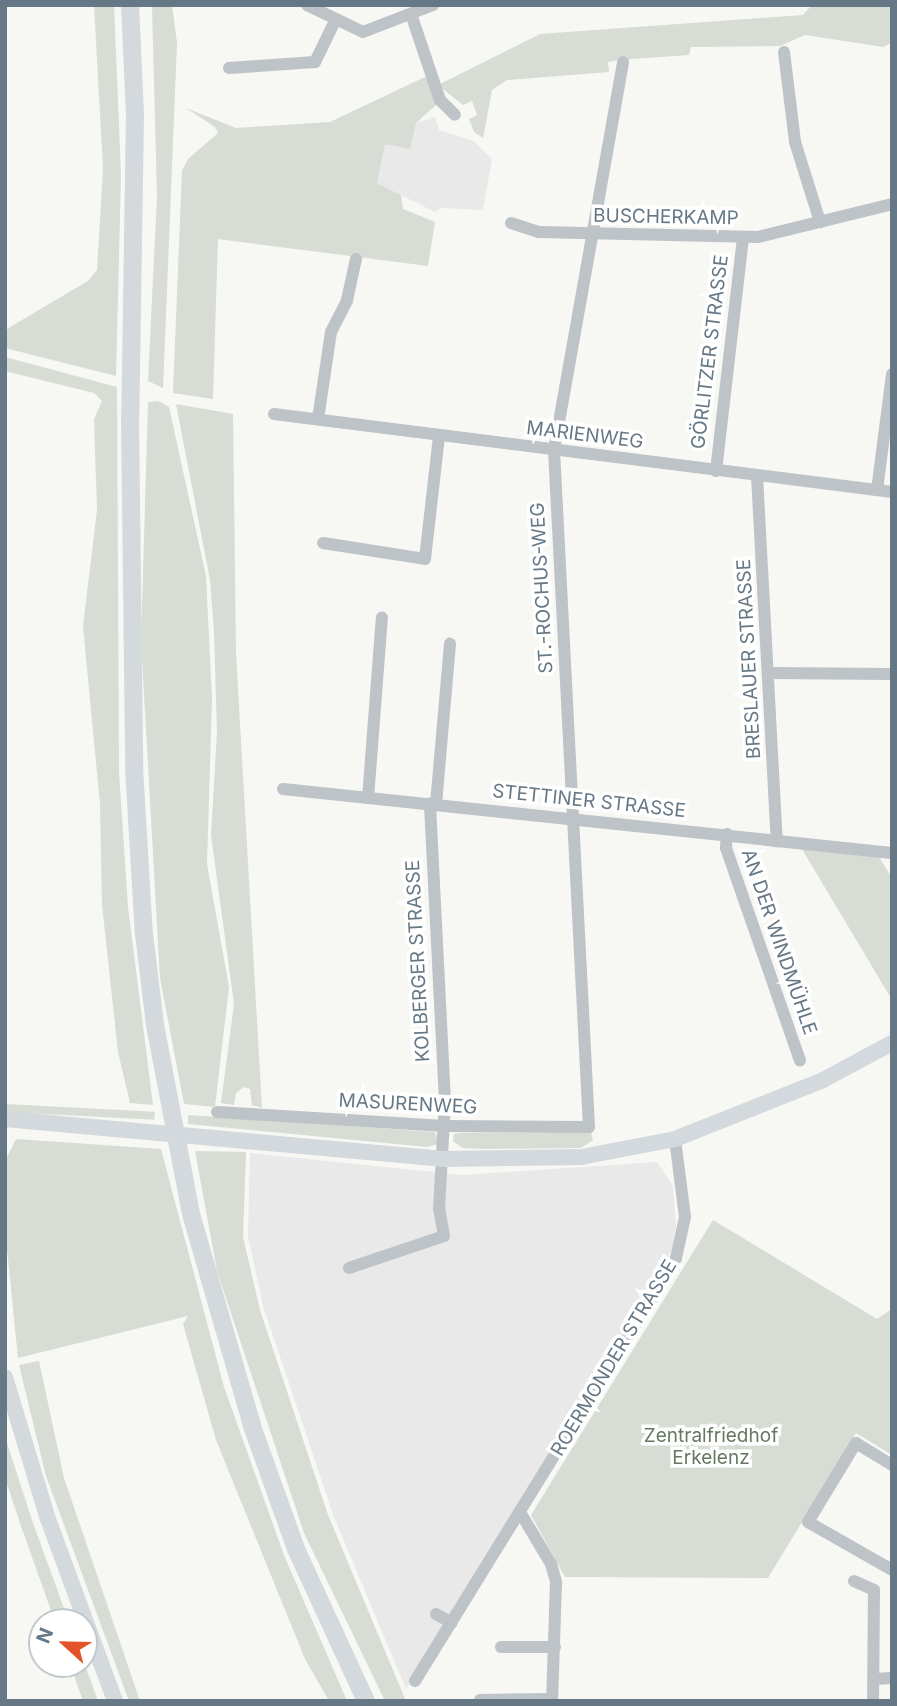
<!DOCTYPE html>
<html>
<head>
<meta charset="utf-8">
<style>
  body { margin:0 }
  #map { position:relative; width:897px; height:1706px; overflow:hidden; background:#f7f7f4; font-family:Inter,sans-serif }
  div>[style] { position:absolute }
  .built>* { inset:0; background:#e8e9e8 }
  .green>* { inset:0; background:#d7dcd4; transform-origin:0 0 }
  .street>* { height:12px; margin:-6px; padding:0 6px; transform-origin:6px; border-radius:6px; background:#bec3c7 }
  .secondary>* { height:16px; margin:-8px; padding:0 8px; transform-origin:8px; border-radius:8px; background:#d4d9dd }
  .primary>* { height:18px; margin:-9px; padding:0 9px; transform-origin:9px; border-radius:9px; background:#d4d9dd }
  span { translate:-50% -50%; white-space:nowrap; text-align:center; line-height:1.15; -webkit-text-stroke:7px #fff; paint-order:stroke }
  .street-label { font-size:19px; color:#667885 }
  .park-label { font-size:19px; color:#667861 }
  .frame { position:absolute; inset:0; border:7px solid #667885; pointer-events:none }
  .north { position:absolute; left:28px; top:1608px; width:70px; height:70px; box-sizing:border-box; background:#fff; border:2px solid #c2c9ce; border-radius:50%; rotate:292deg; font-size:19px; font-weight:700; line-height:28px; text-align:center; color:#667885 }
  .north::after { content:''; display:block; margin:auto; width:24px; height:32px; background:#e35229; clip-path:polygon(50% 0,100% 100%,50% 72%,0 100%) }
</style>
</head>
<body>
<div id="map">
  <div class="built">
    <div style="clip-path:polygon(435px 117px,439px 130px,473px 141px,492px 159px,483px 210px,441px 208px,435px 212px,377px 183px,385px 144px,416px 123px)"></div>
    <div style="clip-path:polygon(250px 1153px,463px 1175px,657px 1162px,673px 1186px,676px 1225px,672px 1249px,646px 1299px,406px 1689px,334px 1517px,263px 1306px,248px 1236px)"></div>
  </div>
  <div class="green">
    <div style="clip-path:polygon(94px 5px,114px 5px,121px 175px,116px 376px,5px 348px,5px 331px,10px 327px,88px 281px,97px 270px,103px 168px)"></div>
    <div style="clip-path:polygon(152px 5px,172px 5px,177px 43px,163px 388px,148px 381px,157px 197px)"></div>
    <div style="clip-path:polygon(812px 5px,892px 5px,892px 43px,883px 47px,805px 35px,780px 46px,691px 47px,689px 55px,618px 60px,608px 62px,609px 72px,507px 80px,492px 90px,483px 138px,474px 132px,469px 119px,477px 115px,472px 101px,463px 105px,438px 85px,540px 34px,803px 15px)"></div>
    <div style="clip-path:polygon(427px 76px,436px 105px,416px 123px,410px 149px,385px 144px,377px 183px,401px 195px,403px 209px,435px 222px,428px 266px,218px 239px,213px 399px,173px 393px,182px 171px,188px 159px,218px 133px,215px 127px,186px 108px,236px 128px,330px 122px)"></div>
    <div style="clip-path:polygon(5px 357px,117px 387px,119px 772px,128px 907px,153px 1105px,130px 1103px,118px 1052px,102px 905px,100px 804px,83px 626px,97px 510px,94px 419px,102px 401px,94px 393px,5px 371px)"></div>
    <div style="clip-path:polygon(158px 401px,169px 407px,206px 576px,212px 699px,207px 864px,229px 987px,215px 1107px,184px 1104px,160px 978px,141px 641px,148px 402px)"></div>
    <div style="clip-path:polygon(176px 404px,233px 414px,236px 653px,262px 1108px,252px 1105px,250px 1089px,244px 1087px,236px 1093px,234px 1105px,221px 1103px,234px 1004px,211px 835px,217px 732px,214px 632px,210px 580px)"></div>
    <div style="clip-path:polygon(802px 849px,879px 857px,892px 878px,892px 1000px)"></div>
    <div style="left:5px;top:1104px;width:150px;height:8px;rotate:3deg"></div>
    <div style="clip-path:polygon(188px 1115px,435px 1132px,439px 1144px,427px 1147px,188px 1124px)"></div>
    <div style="clip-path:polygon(591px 1132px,593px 1140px,581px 1148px,484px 1149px,463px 1148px,453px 1141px,454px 1134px,461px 1133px)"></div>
    <div style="clip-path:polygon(16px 1139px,161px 1149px,224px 1387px,284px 1555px,347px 1701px,329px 1701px,305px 1659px,216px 1440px,183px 1324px,188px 1316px,18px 1358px,5px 1229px,5px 1161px)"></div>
    <div style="clip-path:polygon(195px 1151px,246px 1152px,243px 1237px,260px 1310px,328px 1515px,406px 1701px,385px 1701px,304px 1533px,217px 1271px)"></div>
    <div style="clip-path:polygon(713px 1220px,877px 1319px,892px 1309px,892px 1455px,856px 1433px,768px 1578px,565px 1577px,531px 1515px)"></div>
    <div style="clip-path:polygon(39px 1361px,64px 1478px,140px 1701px,129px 1701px,46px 1476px,19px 1365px)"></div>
    <div style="clip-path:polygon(5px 1437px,33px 1523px,69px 1622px,55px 1622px,21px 1526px,5px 1478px)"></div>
    <div style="clip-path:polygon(84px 1661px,84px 1662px,98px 1701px,83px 1701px,70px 1664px)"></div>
  </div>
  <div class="street">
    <div style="left:307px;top:5px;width:62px;rotate:25.7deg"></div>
    <div style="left:363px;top:32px;width:75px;rotate:-21.1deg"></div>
    <div style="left:411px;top:14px;width:91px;rotate:71.4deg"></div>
    <div style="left:440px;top:100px;width:21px;rotate:45deg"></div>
    <div style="left:784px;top:52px;width:91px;rotate:83deg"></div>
    <div style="left:795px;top:142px;width:84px;rotate:72.6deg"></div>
    <div style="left:229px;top:68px;width:86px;rotate:-4deg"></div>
    <div style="left:315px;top:62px;width:46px;rotate:-64deg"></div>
    <div style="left:511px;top:223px;width:29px;rotate:18deg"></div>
    <div style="left:539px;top:232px;width:219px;rotate:1.3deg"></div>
    <div style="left:758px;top:237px;width:138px;rotate:-13.8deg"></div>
    <div style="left:274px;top:414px;width:623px;rotate:7.19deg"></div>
    <div style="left:318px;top:419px;width:88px;rotate:-81.5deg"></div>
    <div style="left:331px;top:332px;width:36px;rotate:-63deg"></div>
    <div style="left:347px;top:300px;width:42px;rotate:-77.6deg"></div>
    <div style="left:716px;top:471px;width:235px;rotate:-83.4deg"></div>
    <div style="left:757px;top:476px;width:366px;rotate:86.9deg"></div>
    <div style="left:877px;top:490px;width:117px;rotate:-82.6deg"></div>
    <div style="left:323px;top:543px;width:103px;rotate:8.9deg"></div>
    <div style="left:425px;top:559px;width:123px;rotate:-83.5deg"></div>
    <div style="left:770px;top:673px;width:122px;rotate:0.5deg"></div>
    <div style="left:283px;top:789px;width:612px;rotate:6deg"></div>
    <div style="left:368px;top:798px;width:181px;rotate:-85.6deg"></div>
    <div style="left:436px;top:804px;width:161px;rotate:-85deg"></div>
    <div style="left:727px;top:834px;width:14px;rotate:94deg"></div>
    <div style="left:726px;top:848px;width:225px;rotate:70.8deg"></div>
    <div style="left:217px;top:1112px;width:228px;rotate:3.5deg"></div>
    <div style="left:445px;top:1126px;width:144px;rotate:0.4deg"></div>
    <div style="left:589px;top:1127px;width:678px;rotate:-92.96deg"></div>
    <div style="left:554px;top:450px;width:394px;rotate:-79.9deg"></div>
    <div style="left:349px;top:1268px;width:100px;rotate:-18.6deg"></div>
    <div style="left:444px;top:1236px;width:27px;rotate:-100deg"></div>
    <div style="left:439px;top:1209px;width:108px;rotate:-86.8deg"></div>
    <div style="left:445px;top:1101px;width:298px;rotate:-92.9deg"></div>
    <div style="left:892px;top:1465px;width:42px;rotate:-148.6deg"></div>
    <div style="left:856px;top:1443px;width:92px;rotate:121.3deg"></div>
    <div style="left:808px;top:1522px;width:97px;rotate:29.7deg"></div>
    <div style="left:520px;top:1512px;width:61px;rotate:59.2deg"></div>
    <div style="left:551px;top:1564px;width:19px;rotate:74deg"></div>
    <div style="left:556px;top:1582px;width:119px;rotate:91.9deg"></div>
    <div style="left:854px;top:1581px;width:22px;rotate:24deg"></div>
    <div style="left:874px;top:1590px;width:111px;rotate:90.5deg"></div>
    <div style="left:436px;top:1614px;width:18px;rotate:29deg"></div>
    <div style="left:501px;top:1647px;width:54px"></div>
    <div style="left:874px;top:1679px;width:18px;rotate:-3deg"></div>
    <div style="left:415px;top:1681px;width:497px;rotate:-58.3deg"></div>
    <div style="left:676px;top:1258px;width:42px;rotate:-77.6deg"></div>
    <div style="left:685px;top:1217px;width:79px;rotate:-97.3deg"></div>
    <div style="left:480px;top:1700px;width:72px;rotate:-0.8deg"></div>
  </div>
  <div class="secondary">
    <div style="left:5px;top:1119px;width:441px;rotate:5.2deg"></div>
    <div style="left:444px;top:1159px;width:137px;rotate:-0.8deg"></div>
    <div style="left:581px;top:1157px;width:96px;rotate:-10.8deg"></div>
    <div style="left:675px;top:1139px;width:159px;rotate:-21.7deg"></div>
    <div style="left:823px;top:1080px;width:78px;rotate:-28.2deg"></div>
    <div style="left:5px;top:1377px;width:148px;rotate:73.2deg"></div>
    <div style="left:48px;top:1519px;width:194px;rotate:69.8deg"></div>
  </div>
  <div class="primary">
    <div style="left:130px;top:5px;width:110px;rotate:87.4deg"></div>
    <div style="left:135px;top:115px;width:304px;rotate:90.9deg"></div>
    <div style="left:130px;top:419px;width:349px;rotate:89.3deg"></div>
    <div style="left:134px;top:768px;width:166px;rotate:86.6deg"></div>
    <div style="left:144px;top:934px;width:92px;rotate:83.1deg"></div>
    <div style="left:155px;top:1025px;width:192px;rotate:79.2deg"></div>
    <div style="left:191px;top:1214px;width:221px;rotate:73.9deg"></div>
    <div style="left:252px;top:1426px;width:131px;rotate:70.3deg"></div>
    <div style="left:296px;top:1549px;width:167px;rotate:65.3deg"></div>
  </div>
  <div class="street-label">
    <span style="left:666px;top:217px;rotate:1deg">BUSCHERKAMP</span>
    <span style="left:710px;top:352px;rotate:-83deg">GÖRLITZER STRASSE</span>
    <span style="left:585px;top:435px;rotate:7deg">MARIENWEG</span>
    <span style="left:542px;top:588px;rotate:-93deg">ST.-ROCHUS-WEG</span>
    <span style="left:749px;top:659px;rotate:-93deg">BRESLAUER STRASSE</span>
    <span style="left:589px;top:801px;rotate:6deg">STETTINER STRASSE</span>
    <span style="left:779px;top:942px;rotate:71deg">AN DER WINDMÜHLE</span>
    <span style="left:418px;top:961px;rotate:-93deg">KOLBERGER STRASSE</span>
    <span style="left:408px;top:1104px;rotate:3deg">MASURENWEG</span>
    <span style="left:614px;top:1358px;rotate:-59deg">ROERMONDER STRASSE</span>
  </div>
  <div class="park-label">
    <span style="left:711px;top:1447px">Zentralfriedhof<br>Erkelenz</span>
  </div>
  <div class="frame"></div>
  <div class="north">N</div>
</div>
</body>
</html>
